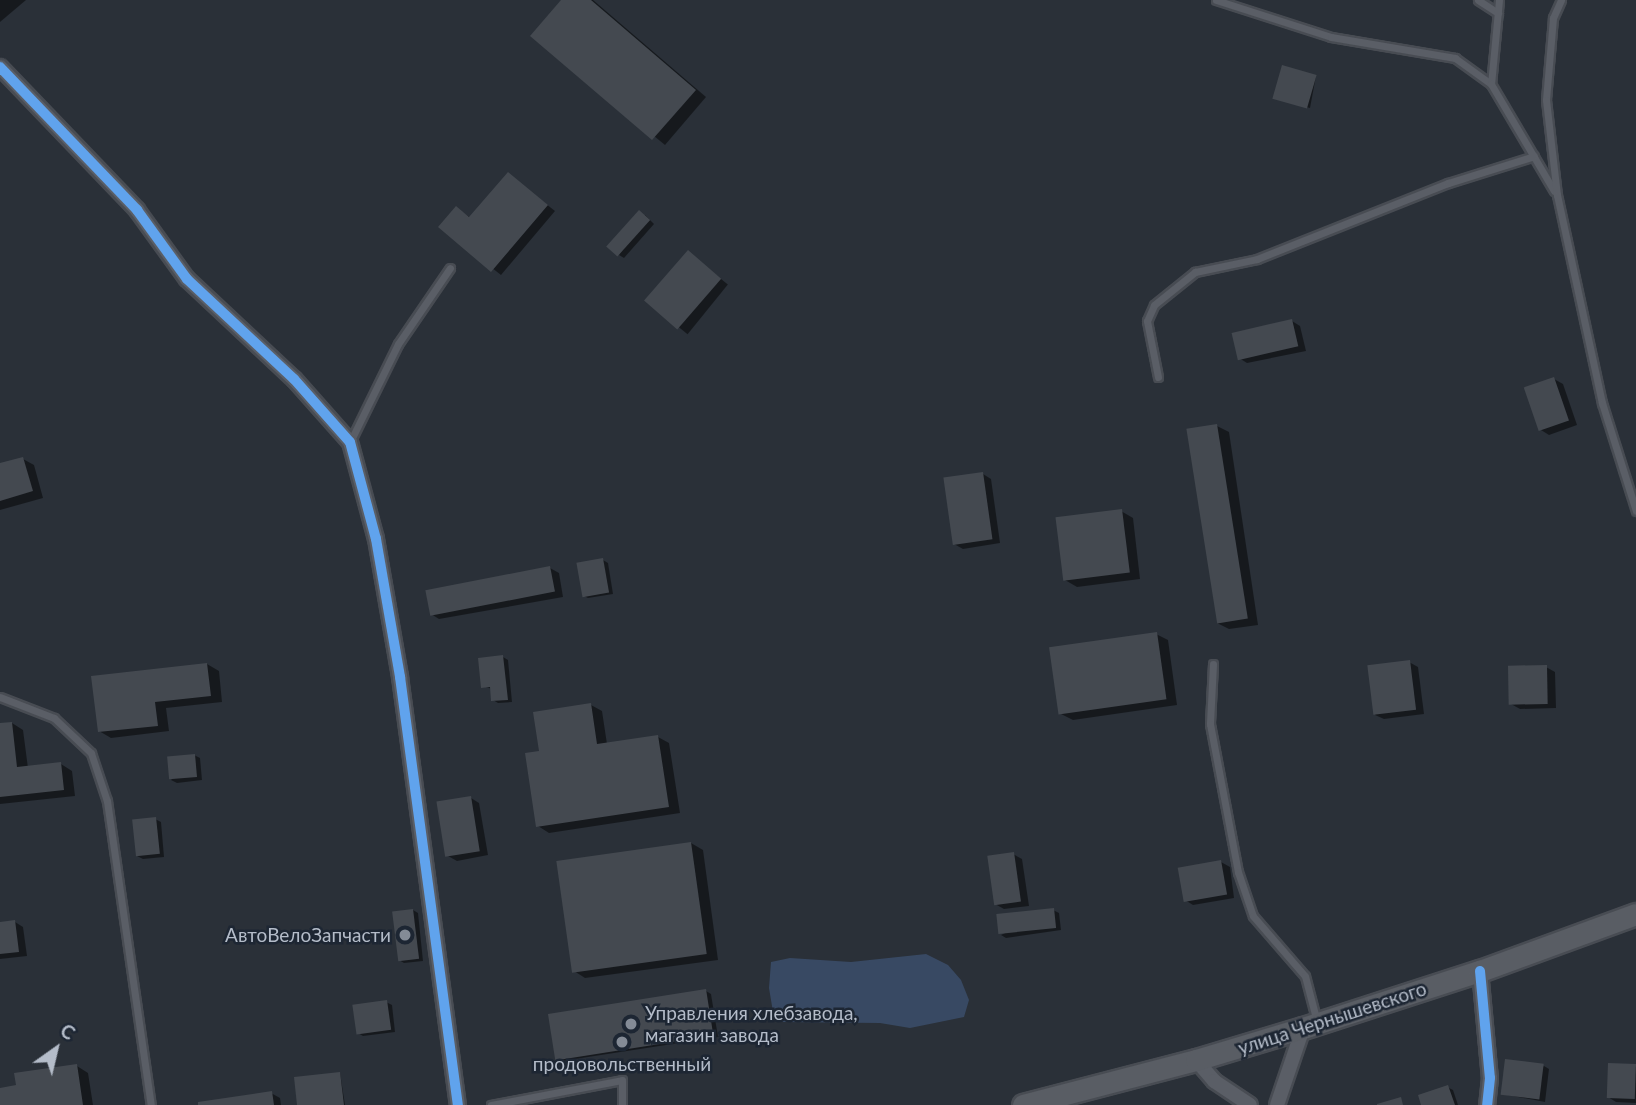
<!DOCTYPE html>
<html>
<head>
<meta charset="utf-8">
<style>
  body { margin:0 }
  #map { position:relative; width:1636px; height:1105px; overflow:hidden; background:#2a3038; font-family:Lato,sans-serif }
  div>[style] { position:absolute }
  .water>* { inset:0; background:#384963 }
  .shadow>* { inset:0; background:#0007; transform-origin:0 0 }
  .building>* { inset:0; background:#444950; transform-origin:0 0 }
  .roads { filter:drop-shadow(2px 0 #484c53) drop-shadow(-2px 0 #484c53) drop-shadow(0 2px #484c53) drop-shadow(0 -2px #484c53) }
  .service>* { height:7px; margin:-3.5px; padding:0 3.5px; transform-origin:3.5px; border-radius:3.5px; background:#5a5e66 }
  .minor>* { height:14px; margin:-7px; padding:0 7px; transform-origin:7px; border-radius:7px; background:#5a5e66 }
  .secondary>* { height:21px; margin:-10.5px; padding:0 10.5px; transform-origin:10.5px; border-radius:10.5px; background:#595d64 }
  .cycleway>* { height:10px; margin:-5px; padding:0 5px; transform-origin:5px; border-radius:5px; background:#60a3ed }
  .dots>* { width:19px; height:19px; translate:-50% -50%; box-sizing:border-box; border:4px solid #1d2633; border-radius:50% }
  span { translate:-50% -50%; white-space:nowrap; text-align:center; line-height:1.15; -webkit-text-stroke:5px #1d2633; paint-order:stroke }
  .poi-label { font-size:19px; color:#b4bcc9 }
  .right { translate:-100% -50%; text-align:right }
  .left { translate:0 -50%; text-align:left }
  .street-label { font-size:19px; color:#b4bcc9 }
  .north { position:absolute; left:21px; top:1014px; width:70px; height:70px; -webkit-text-stroke:5px #1d2633; paint-order:stroke; rotate:34deg; font-size:19px; font-weight:700; line-height:28px; text-align:center; color:#b4bcc9 }
  .north::after { content:''; display:block; margin:auto; width:24px; height:32px; background:#b4bcc9; clip-path:polygon(50% 0,100% 100%,50% 72%,0 100%) }
</style>
</head>
<body>
<div id="map">
  <div class="water">
    <div style="clip-path:polygon(926px 954px,948px 965px,961px 980px,969px 1000px,964px 1017px,910px 1028px,880px 1023px,783px 1022px,773px 1012px,769px 988px,771px 962px,790px 958px,851px 962px)"></div>
  </div>
  <div class="shadow">
    <div style="clip-path:polygon(0 0,26px 0,0 22px)"></div>
    <div style="clip-path:polygon(564px 0,593px 0,706px 97px,665px 145px,533px 36px)"></div>
    <div style="clip-path:polygon(1316px 76px,1310px 108px,1277px 99px)"></div>
    <div style="clip-path:polygon(508px 174px,555px 211px,501px 275px,440px 227px,456px 208px,471px 218px)"></div>
    <div style="clip-path:polygon(645px 215px,654px 224px,624px 258px,619px 255px)"></div>
    <div style="left:689px;top:253px;width:50px;height:64px;rotate:39deg"></div>
    <div style="clip-path:polygon(1292px 321px,1300px 326px,1306px 351px,1247px 363px,1239px 358px)"></div>
    <div style="clip-path:polygon(1554px 379px,1563px 384px,1577px 425px,1549px 435px,1541px 430px)"></div>
    <div style="clip-path:polygon(1217px 426px,1229px 432px,1258px 625px,1229px 629px,1217px 623px)"></div>
    <div style="clip-path:polygon(23px 459px,34px 465px,43px 498px,0 510px,0 465px)"></div>
    <div style="clip-path:polygon(983px 474px,991px 479px,1000px 543px,963px 549px,954px 544px)"></div>
    <div style="clip-path:polygon(1121px 511px,1133px 518px,1140px 579px,1077px 587px,1065px 580px)"></div>
    <div style="clip-path:polygon(603px 560px,608px 563px,613px 594px,588px 598px,582px 595px)"></div>
    <div style="clip-path:polygon(550px 568px,559px 573px,563px 597px,439px 619px,431px 614px)"></div>
    <div style="clip-path:polygon(1156px 634px,1168px 640px,1177px 705px,1073px 720px,1061px 714px)"></div>
    <div style="clip-path:polygon(503px 657px,508px 660px,512px 702px,498px 703px,493px 700px,492px 689px,483px 686px)"></div>
    <div style="clip-path:polygon(1409px 662px,1418px 667px,1424px 714px,1384px 719px,1375px 715px)"></div>
    <div style="clip-path:polygon(207px 664px,219px 671px,222px 702px,166px 708px,169px 731px,111px 738px,99px 731px)"></div>
    <div style="clip-path:polygon(1546px 667px,1555px 672px,1556px 708px,1520px 709px,1511px 704px)"></div>
    <div style="clip-path:polygon(591px 705px,602px 711px,607px 744px,658px 737px,669px 743px,680px 813px,549px 833px,538px 826px,541px 753px)"></div>
    <div style="clip-path:polygon(12px 723px,23px 730px,28px 768px,61px 764px,72px 771px,75px 796px,0 804px,0 725px)"></div>
    <div style="clip-path:polygon(194px 755px,200px 758px,202px 780px,177px 783px,171px 780px)"></div>
    <div style="clip-path:polygon(471px 798px,479px 803px,488px 855px,457px 861px,448px 856px)"></div>
    <div style="clip-path:polygon(155px 819px,161px 822px,164px 857px,143px 859px,137px 856px)"></div>
    <div style="clip-path:polygon(691px 843px,703px 850px,718px 960px,585px 978px,574px 971px)"></div>
    <div style="clip-path:polygon(1013px 854px,1022px 859px,1029px 906px,1004px 909px,995px 904px)"></div>
    <div style="clip-path:polygon(1221px 862px,1230px 867px,1234px 898px,1193px 905px,1185px 900px)"></div>
    <div style="clip-path:polygon(413px 910px,418px 913px,423px 961px,404px 963px,399px 960px)"></div>
    <div style="clip-path:polygon(1053px 910px,1059px 913px,1061px 930px,1006px 938px,1001px 935px)"></div>
    <div style="clip-path:polygon(15px 922px,23px 927px,27px 956px,0 959px,0 924px)"></div>
    <div style="clip-path:polygon(706px 991px,711px 994px,718px 1037px,562px 1061px,557px 1058px)"></div>
    <div style="clip-path:polygon(386px 1002px,392px 1005px,395px 1032px,363px 1036px,358px 1033px)"></div>
    <div style="clip-path:polygon(77px 1066px,88px 1073px,93px 1105px,0 1105px,0 1089px,18px 1087px)"></div>
    <div style="clip-path:polygon(1544px 1066px,1549px 1069px,1545px 1102px,1502px 1094px)"></div>
    <div style="clip-path:polygon(1636px 1066px,1636px 1103px,1616px 1102px,1608px 1097px)"></div>
    <div style="clip-path:polygon(340px 1073px,345px 1105px,299px 1105px)"></div>
    <div style="clip-path:polygon(1447px 1087px,1453px 1090px,1458px 1105px,1423px 1105px)"></div>
    <div style="clip-path:polygon(271px 1093px,280px 1098px,281px 1105px,200px 1105px)"></div>
  </div>
  <div class="building">
    <div style="clip-path:polygon(561px 0,591px 0,696px 90px,652px 140px,530px 36px)"></div>
    <div style="left:1282px;top:65px;width:36px;height:35px;rotate:16deg"></div>
    <div style="clip-path:polygon(508px 172px,548px 205px,491px 272px,438px 227px,456px 206px,469px 217px)"></div>
    <div style="left:639px;top:210px;width:15px;height:49px;rotate:42deg"></div>
    <div style="left:688px;top:250px;width:44px;height:67px;rotate:41deg"></div>
    <div style="left:1292px;top:319px;width:28px;height:62px;rotate:77deg"></div>
    <div style="left:1554px;top:377px;width:46px;height:32px;rotate:71deg"></div>
    <div style="left:1217px;top:424px;width:197px;height:31px;rotate:81deg"></div>
    <div style="clip-path:polygon(23px 457px,33px 491px,0 501px,0 463px)"></div>
    <div style="left:983px;top:472px;width:68px;height:40px;rotate:82deg"></div>
    <div style="left:1122px;top:509px;width:64px;height:67px;rotate:83deg"></div>
    <div style="left:603px;top:558px;width:35px;height:27px;rotate:80deg"></div>
    <div style="left:550px;top:566px;width:26px;height:127px;rotate:79deg"></div>
    <div style="left:1157px;top:632px;width:68px;height:109px;rotate:82deg"></div>
    <div style="clip-path:polygon(503px 655px,508px 700px,491px 701px,490px 687px,481px 688px,478px 658px)"></div>
    <div style="left:1410px;top:660px;width:50px;height:43px;rotate:83deg"></div>
    <div style="clip-path:polygon(207px 663px,211px 696px,155px 702px,158px 726px,98px 732px,91px 676px)"></div>
    <div style="left:1547px;top:665px;width:39px;height:39px;rotate:89deg"></div>
    <div style="clip-path:polygon(591px 703px,597px 744px,658px 735px,669px 807px,536px 827px,525px 753px,539px 751px,533px 712px)"></div>
    <div style="clip-path:polygon(12px 722px,17px 767px,61px 762px,64px 790px,0 797px,0 723px)"></div>
    <div style="left:195px;top:754px;width:23px;height:28px;rotate:85deg"></div>
    <div style="left:471px;top:796px;width:56px;height:35px;rotate:81deg"></div>
    <div style="left:156px;top:817px;width:37px;height:24px;rotate:84deg"></div>
    <div style="left:691px;top:842px;width:113px;height:136px;rotate:82deg"></div>
    <div style="left:1014px;top:852px;width:50px;height:27px;rotate:82deg"></div>
    <div style="left:1221px;top:860px;width:35px;height:44px;rotate:80deg"></div>
    <div style="left:1054px;top:908px;width:20px;height:58px;rotate:84deg"></div>
    <div style="left:413px;top:909px;width:50px;height:21px;rotate:83deg"></div>
    <div style="clip-path:polygon(15px 920px,19px 952px,0 954px,0 922px)"></div>
    <div style="left:706px;top:989px;width:47px;height:160px;rotate:81deg"></div>
    <div style="left:387px;top:1000px;width:30px;height:35px;rotate:82deg"></div>
    <div style="left:1505px;top:1059px;width:39px;height:36px;rotate:7deg"></div>
    <div style="left:1608px;top:1063px;width:28px;height:35px;rotate:2deg"></div>
    <div style="clip-path:polygon(77px 1064px,83px 1105px,0 1105px,0 1088px,16px 1085px,14px 1073px)"></div>
    <div style="clip-path:polygon(340px 1072px,344px 1105px,297px 1105px,294px 1077px)"></div>
    <div style="clip-path:polygon(1448px 1085px,1455px 1105px,1421px 1105px,1418px 1095px)"></div>
    <div style="clip-path:polygon(272px 1091px,274px 1105px,198px 1105px,198px 1102px)"></div>
    <div style="clip-path:polygon(1401px 1097px,1403px 1105px,1377px 1105px,1377px 1104px)"></div>
  </div>
  <div class="roads">
    <div class="service">
      <div style="left:1216px;top:0;width:121px;rotate:17.8deg"></div>
      <div style="left:1331px;top:37px;width:126px;rotate:9.6deg"></div>
      <div style="left:1455px;top:58px;width:44px;rotate:35.8deg"></div>
      <div style="left:1478px;top:0;width:24px;rotate:33deg"></div>
      <div style="left:1499px;top:0;width:84px;rotate:95.4deg"></div>
      <div style="left:1491px;top:84px;width:124px;rotate:59.5deg"></div>
      <div style="left:1561px;top:0;width:20px;rotate:114deg"></div>
      <div style="left:1553px;top:18px;width:82px;rotate:94.9deg"></div>
      <div style="left:1546px;top:100px;width:96px;rotate:83.4deg"></div>
      <div style="left:1557px;top:195px;width:213px;rotate:77.8deg"></div>
      <div style="left:1602px;top:403px;width:113px;rotate:72.5deg"></div>
      <div style="left:1158px;top:377px;width:57px;rotate:-101.1deg"></div>
      <div style="left:1147px;top:321px;width:17px;rotate:-66deg"></div>
      <div style="left:1154px;top:305px;width:53px;rotate:-38.8deg"></div>
      <div style="left:1195px;top:272px;width:63px;rotate:-11.8deg"></div>
      <div style="left:1257px;top:259px;width:206px;rotate:-21.7deg"></div>
      <div style="left:1448px;top:183px;width:90px;rotate:-17.4deg"></div>
      <div style="left:350px;top:442px;width:109px;rotate:-63.9deg"></div>
      <div style="left:398px;top:344px;width:92px;rotate:-55.6deg"></div>
      <div style="left:1213px;top:664px;width:60px;rotate:92.9deg"></div>
      <div style="left:1210px;top:724px;width:151px;rotate:79.3deg"></div>
      <div style="left:1238px;top:872px;width:46px;rotate:71.2deg"></div>
      <div style="left:1253px;top:916px;width:79px;rotate:49.1deg"></div>
      <div style="left:1305px;top:976px;width:48px;rotate:75.4deg"></div>
      <div style="left:0;top:697px;width:58px;rotate:21.3deg"></div>
      <div style="left:54px;top:718px;width:51px;rotate:43.4deg"></div>
      <div style="left:91px;top:753px;width:51px;rotate:71.6deg"></div>
      <div style="left:107px;top:801px;width:307px;rotate:81.8deg"></div>
      <div style="left:491px;top:1105px;width:133px;rotate:-10.8deg"></div>
      <div style="left:622px;top:1080px;width:25px;rotate:90deg"></div>
    </div>
    <div class="minor">
      <div style="left:0;top:67px;width:198px;rotate:46.2deg"></div>
      <div style="left:137px;top:210px;width:85px;rotate:54.1deg"></div>
      <div style="left:187px;top:279px;width:146px;rotate:43.1deg"></div>
      <div style="left:294px;top:379px;width:84px;rotate:48.4deg"></div>
      <div style="left:350px;top:442px;width:100px;rotate:75deg"></div>
      <div style="left:376px;top:539px;width:140px;rotate:80.1deg"></div>
      <div style="left:400px;top:677px;width:432px;rotate:82.3deg"></div>
      <div style="left:1480px;top:971px;width:107px;rotate:84.7deg"></div>
      <div style="left:1490px;top:1078px;width:27px;rotate:96deg"></div>
      <div style="left:1196px;top:1060px;width:28px;rotate:49deg"></div>
      <div style="left:1214px;top:1081px;width:43px;rotate:33.7deg"></div>
      <div style="left:1277px;top:1105px;width:81px;rotate:-71.3deg"></div>
    </div>
    <div class="secondary">
      <div style="left:1023px;top:1105px;width:179px;rotate:-14.6deg"></div>
      <div style="left:1196px;top:1060px;width:112px;rotate:-16.7deg"></div>
      <div style="left:1303px;top:1028px;width:186px;rotate:-17.9deg"></div>
      <div style="left:1480px;top:971px;width:166px;rotate:-20.1deg"></div>
    </div>
  </div>
  <div class="cycleway">
    <div style="left:0;top:67px;width:198px;rotate:46.2deg"></div>
    <div style="left:137px;top:210px;width:85px;rotate:54.1deg"></div>
    <div style="left:187px;top:279px;width:146px;rotate:43.1deg"></div>
    <div style="left:294px;top:379px;width:84px;rotate:48.4deg"></div>
    <div style="left:350px;top:442px;width:100px;rotate:75deg"></div>
    <div style="left:376px;top:539px;width:140px;rotate:80.1deg"></div>
    <div style="left:400px;top:677px;width:432px;rotate:82.3deg"></div>
    <div style="left:1480px;top:971px;width:107px;rotate:84.7deg"></div>
    <div style="left:1490px;top:1078px;width:27px;rotate:96deg"></div>
  </div>
  <div class="dots">
    <div style="left:405px;top:935px;background:#848b96"></div>
    <div style="left:631px;top:1024px;background:#848b96"></div>
    <div style="left:622px;top:1042px;background:#848b96"></div>
  </div>
  <div class="poi-label">
    <span class="right" style="left:391px;top:935px">АвтоВелоЗапчасти</span>
    <span class="left" style="left:645px;top:1024px">Управления хлебзавода,<br>магазин завода</span>
    <span style="left:622px;top:1064px">продовольственный</span>
  </div>
  <div class="street-label">
    <span style="left:1332px;top:1018px;rotate:-18deg">улица Чернышевского</span>
  </div>
  <div class="north">С</div>
</div>
</body>
</html>
